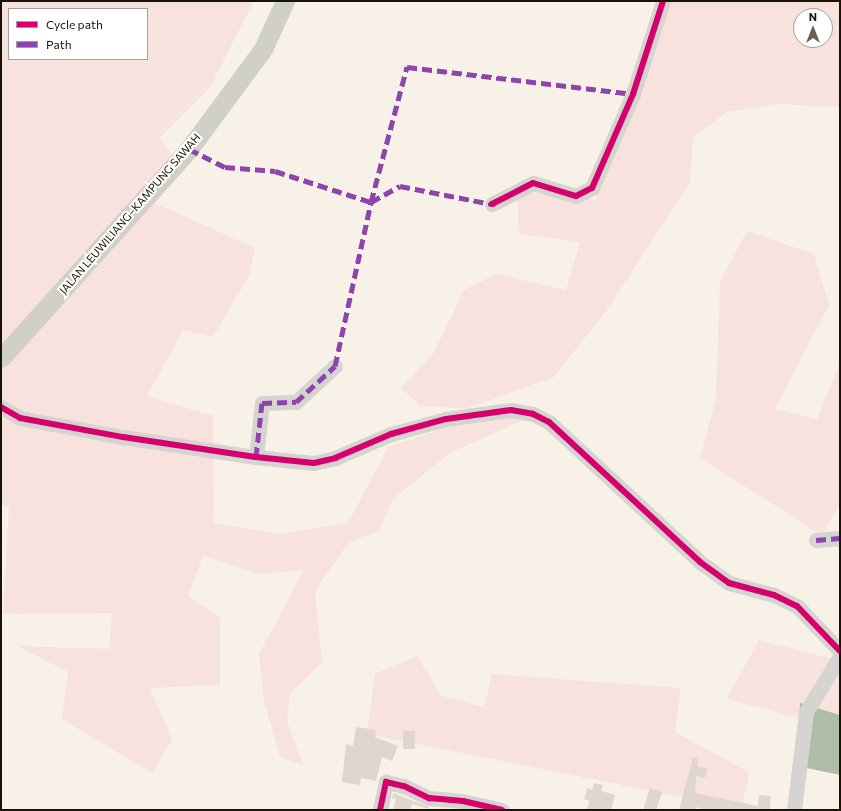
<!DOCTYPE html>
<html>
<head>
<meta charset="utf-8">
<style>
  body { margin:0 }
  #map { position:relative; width:841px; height:811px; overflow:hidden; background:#f7f1e7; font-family:Commissioner,sans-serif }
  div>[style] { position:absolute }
  .green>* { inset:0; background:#f8e2de }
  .water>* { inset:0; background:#aebda7 }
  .building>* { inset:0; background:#dfd6cd; transform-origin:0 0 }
  .minor>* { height:15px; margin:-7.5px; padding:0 7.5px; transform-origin:7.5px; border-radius:7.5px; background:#d6d4d1 }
  .major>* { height:19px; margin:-9.5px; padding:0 9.5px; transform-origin:9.5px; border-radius:9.5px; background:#d1d0c7 }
  .quiet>* { height:5px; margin-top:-2.5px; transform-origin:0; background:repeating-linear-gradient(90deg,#8e44ad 0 10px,transparent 0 15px) }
  .cycleway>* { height:6px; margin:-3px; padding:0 3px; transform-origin:3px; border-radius:3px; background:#d6006c }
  span { translate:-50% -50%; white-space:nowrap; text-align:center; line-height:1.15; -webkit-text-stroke:4px #fff; paint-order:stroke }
  .street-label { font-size:11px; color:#191207 }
  .frame { position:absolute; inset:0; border:2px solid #191207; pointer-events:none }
  .legend { position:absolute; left:8px; top:8px; width:140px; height:52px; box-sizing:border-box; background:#fff; border:1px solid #a3a09c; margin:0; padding:5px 7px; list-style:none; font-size:12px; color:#191207 }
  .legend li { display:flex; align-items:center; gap:8px; height:20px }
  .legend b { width:20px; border:1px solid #a3a09c }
  .north { position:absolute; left:793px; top:8px; width:40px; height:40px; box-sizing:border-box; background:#fff; border:1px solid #a3a09c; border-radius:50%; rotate:0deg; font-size:11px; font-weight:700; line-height:16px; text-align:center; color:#191207 }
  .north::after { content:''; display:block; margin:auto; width:14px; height:18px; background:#676055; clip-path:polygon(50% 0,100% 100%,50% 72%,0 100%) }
</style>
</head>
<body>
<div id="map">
  <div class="green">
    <div style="clip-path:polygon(evenodd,1px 1px,254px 1px,210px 87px,159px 138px,184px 170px,155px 203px,255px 248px,249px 276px,213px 337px,183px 330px,147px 396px,213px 416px,214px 523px,279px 534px,348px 523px,388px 447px,452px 426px,532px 416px,450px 453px,393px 499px,378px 531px,348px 543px,315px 591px,322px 662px,290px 694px,287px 721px,303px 765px,280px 757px,264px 701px,259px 654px,304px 570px,259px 574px,203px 556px,188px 596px,220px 617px,220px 685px,150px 688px,172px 740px,152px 773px,62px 719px,68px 672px,18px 646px,109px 649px,112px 613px,3px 614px,9px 506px,1px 506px,1px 1px,9px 9px,147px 9px,147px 59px,9px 59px,9px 9px)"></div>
    <div style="clip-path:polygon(evenodd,658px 1px,840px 1px,840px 107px,777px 104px,727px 112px,693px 138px,690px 183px,606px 311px,554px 377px,467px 408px,420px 406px,401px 388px,433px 354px,464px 290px,496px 274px,566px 290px,580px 242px,519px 234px,517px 191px,595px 200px,630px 103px,658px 1px,801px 16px,825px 16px,825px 40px,801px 40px,801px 16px)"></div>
    <div style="clip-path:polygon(747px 231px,814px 254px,829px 305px,775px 409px,817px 419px,840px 362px,840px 503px,822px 535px,700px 458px,716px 400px,720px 282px)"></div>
    <div style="clip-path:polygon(759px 640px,840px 661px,840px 715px,800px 703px,799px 718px,727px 699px)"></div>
    <div style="clip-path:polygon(417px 656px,441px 696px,484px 707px,492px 674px,681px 688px,675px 732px,749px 772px,742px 809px,367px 734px,375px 674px)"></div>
  </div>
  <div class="water">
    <div style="clip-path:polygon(800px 703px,840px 715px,840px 775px,797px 766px)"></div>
  </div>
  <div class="building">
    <div style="clip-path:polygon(356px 727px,376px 730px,375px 737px,398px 746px,392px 761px,382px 757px,376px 781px,361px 778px,360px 785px,342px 782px,346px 744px,353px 746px)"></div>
    <div style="left:403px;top:731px;width:12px;height:18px"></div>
    <div style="clip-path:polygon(693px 757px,698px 758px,697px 766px,708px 769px,705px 778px,696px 776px,695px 793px,758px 806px,757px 810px,707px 810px,696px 807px,696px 810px,679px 810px)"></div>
    <div style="clip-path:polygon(594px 783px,603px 785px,601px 791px,615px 795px,611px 810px,586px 810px,590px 801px,584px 799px,587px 788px,592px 790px)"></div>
    <div style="clip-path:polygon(650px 788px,662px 792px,656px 810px,643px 810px)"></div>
    <div style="clip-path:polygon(393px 793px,429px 807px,428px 809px,412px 804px,410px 810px,393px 810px,396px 799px,392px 798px)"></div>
    <div style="left:759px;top:795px;width:12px;height:15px;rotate:5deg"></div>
  </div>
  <div class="minor">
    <div style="left:492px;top:204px;width:46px;rotate:-27.1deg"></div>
    <div style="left:533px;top:183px;width:45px;rotate:16.8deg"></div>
    <div style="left:576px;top:196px;width:18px;rotate:-27deg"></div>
    <div style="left:592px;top:188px;width:103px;rotate:-66.4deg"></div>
    <div style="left:633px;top:94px;width:98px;rotate:-72.1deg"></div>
    <div style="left:1px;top:407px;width:22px;rotate:30deg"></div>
    <div style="left:20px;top:418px;width:105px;rotate:10.5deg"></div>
    <div style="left:123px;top:437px;width:134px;rotate:8.6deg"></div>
    <div style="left:256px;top:457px;width:58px;rotate:5.9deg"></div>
    <div style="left:314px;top:463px;width:22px;rotate:-13deg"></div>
    <div style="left:335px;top:458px;width:61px;rotate:-23.2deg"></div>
    <div style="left:391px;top:434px;width:57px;rotate:-15.3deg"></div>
    <div style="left:446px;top:419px;width:66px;rotate:-7.9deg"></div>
    <div style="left:511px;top:410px;width:22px;rotate:10deg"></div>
    <div style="left:533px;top:414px;width:18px;rotate:27deg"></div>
    <div style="left:549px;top:422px;width:206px;rotate:42.8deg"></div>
    <div style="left:700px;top:562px;width:36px;rotate:36deg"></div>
    <div style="left:729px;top:583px;width:47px;rotate:14.9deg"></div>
    <div style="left:774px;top:595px;width:25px;rotate:26deg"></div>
    <div style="left:797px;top:606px;width:62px;rotate:46.3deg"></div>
    <div style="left:256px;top:457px;width:54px;rotate:-83.7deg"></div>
    <div style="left:262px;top:403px;width:34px;rotate:-2deg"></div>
    <div style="left:296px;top:402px;width:53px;rotate:-42.7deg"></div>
    <div style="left:816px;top:540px;width:24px;rotate:-5deg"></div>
    <div style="left:380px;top:810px;width:29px;rotate:-78deg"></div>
    <div style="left:386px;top:782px;width:18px;rotate:13deg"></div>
    <div style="left:404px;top:786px;width:28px;rotate:26deg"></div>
    <div style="left:429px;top:798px;width:34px;rotate:5deg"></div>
    <div style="left:463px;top:801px;width:40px;rotate:13deg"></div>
    <div style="left:794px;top:810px;width:99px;rotate:-83deg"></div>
    <div style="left:806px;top:712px;width:66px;rotate:-58.7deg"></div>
  </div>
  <div class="major">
    <div style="left:1px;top:358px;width:281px;rotate:-48deg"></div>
    <div style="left:189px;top:149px;width:124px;rotate:-53.5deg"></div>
    <div style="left:263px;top:49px;width:53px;rotate:-65.4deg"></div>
  </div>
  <div class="quiet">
    <div style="left:189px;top:149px;width:40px;rotate:26.6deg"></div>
    <div style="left:225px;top:167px;width:50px;rotate:4.6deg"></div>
    <div style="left:275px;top:171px;width:101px;rotate:17.9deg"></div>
    <div style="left:371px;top:202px;width:33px;rotate:-29deg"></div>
    <div style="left:400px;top:186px;width:94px;rotate:11.1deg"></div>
    <div style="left:492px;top:204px;width:3px;rotate:-18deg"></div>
    <div style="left:256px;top:457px;width:54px;rotate:-83.7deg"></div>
    <div style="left:262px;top:403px;width:34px;rotate:-2deg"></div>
    <div style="left:296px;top:402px;width:53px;rotate:-42.7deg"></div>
    <div style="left:335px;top:366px;width:168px;rotate:-77.6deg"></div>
    <div style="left:371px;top:202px;width:140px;rotate:-75.1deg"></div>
    <div style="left:407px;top:67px;width:228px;rotate:6.8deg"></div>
    <div style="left:816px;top:540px;width:24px;rotate:-5deg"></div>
  </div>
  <div class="cycleway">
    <div style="left:492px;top:204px;width:46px;rotate:-27.1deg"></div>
    <div style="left:533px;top:183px;width:45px;rotate:16.8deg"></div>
    <div style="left:576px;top:196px;width:18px;rotate:-27deg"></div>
    <div style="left:592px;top:188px;width:103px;rotate:-66.4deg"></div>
    <div style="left:633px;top:94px;width:98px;rotate:-72.1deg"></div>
    <div style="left:1px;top:407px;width:22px;rotate:30deg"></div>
    <div style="left:20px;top:418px;width:105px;rotate:10.5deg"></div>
    <div style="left:123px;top:437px;width:134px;rotate:8.6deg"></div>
    <div style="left:256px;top:457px;width:58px;rotate:5.9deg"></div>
    <div style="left:314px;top:463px;width:22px;rotate:-13deg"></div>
    <div style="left:335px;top:458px;width:61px;rotate:-23.2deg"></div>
    <div style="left:391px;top:434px;width:57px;rotate:-15.3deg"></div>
    <div style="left:446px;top:419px;width:66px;rotate:-7.9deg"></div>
    <div style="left:511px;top:410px;width:22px;rotate:10deg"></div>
    <div style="left:533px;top:414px;width:18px;rotate:27deg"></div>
    <div style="left:549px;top:422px;width:206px;rotate:42.8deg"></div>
    <div style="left:700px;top:562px;width:36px;rotate:36deg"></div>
    <div style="left:729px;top:583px;width:47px;rotate:14.9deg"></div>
    <div style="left:774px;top:595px;width:25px;rotate:26deg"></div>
    <div style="left:797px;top:606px;width:62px;rotate:46.3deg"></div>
    <div style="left:380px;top:810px;width:29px;rotate:-78deg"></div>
    <div style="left:386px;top:782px;width:18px;rotate:13deg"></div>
    <div style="left:404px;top:786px;width:28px;rotate:26deg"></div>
    <div style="left:429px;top:798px;width:34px;rotate:5deg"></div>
    <div style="left:463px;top:801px;width:40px;rotate:13deg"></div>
  </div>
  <div class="street-label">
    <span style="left:130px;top:214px;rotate:-49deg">JALAN LEUWILIANG–KAMPUNG SAWAH</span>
  </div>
  <div class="frame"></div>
  <ul class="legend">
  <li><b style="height:5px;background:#d6006c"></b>Cycle path</li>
  <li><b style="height:5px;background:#8e44ad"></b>Path</li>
  </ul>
  <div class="north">N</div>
</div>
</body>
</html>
